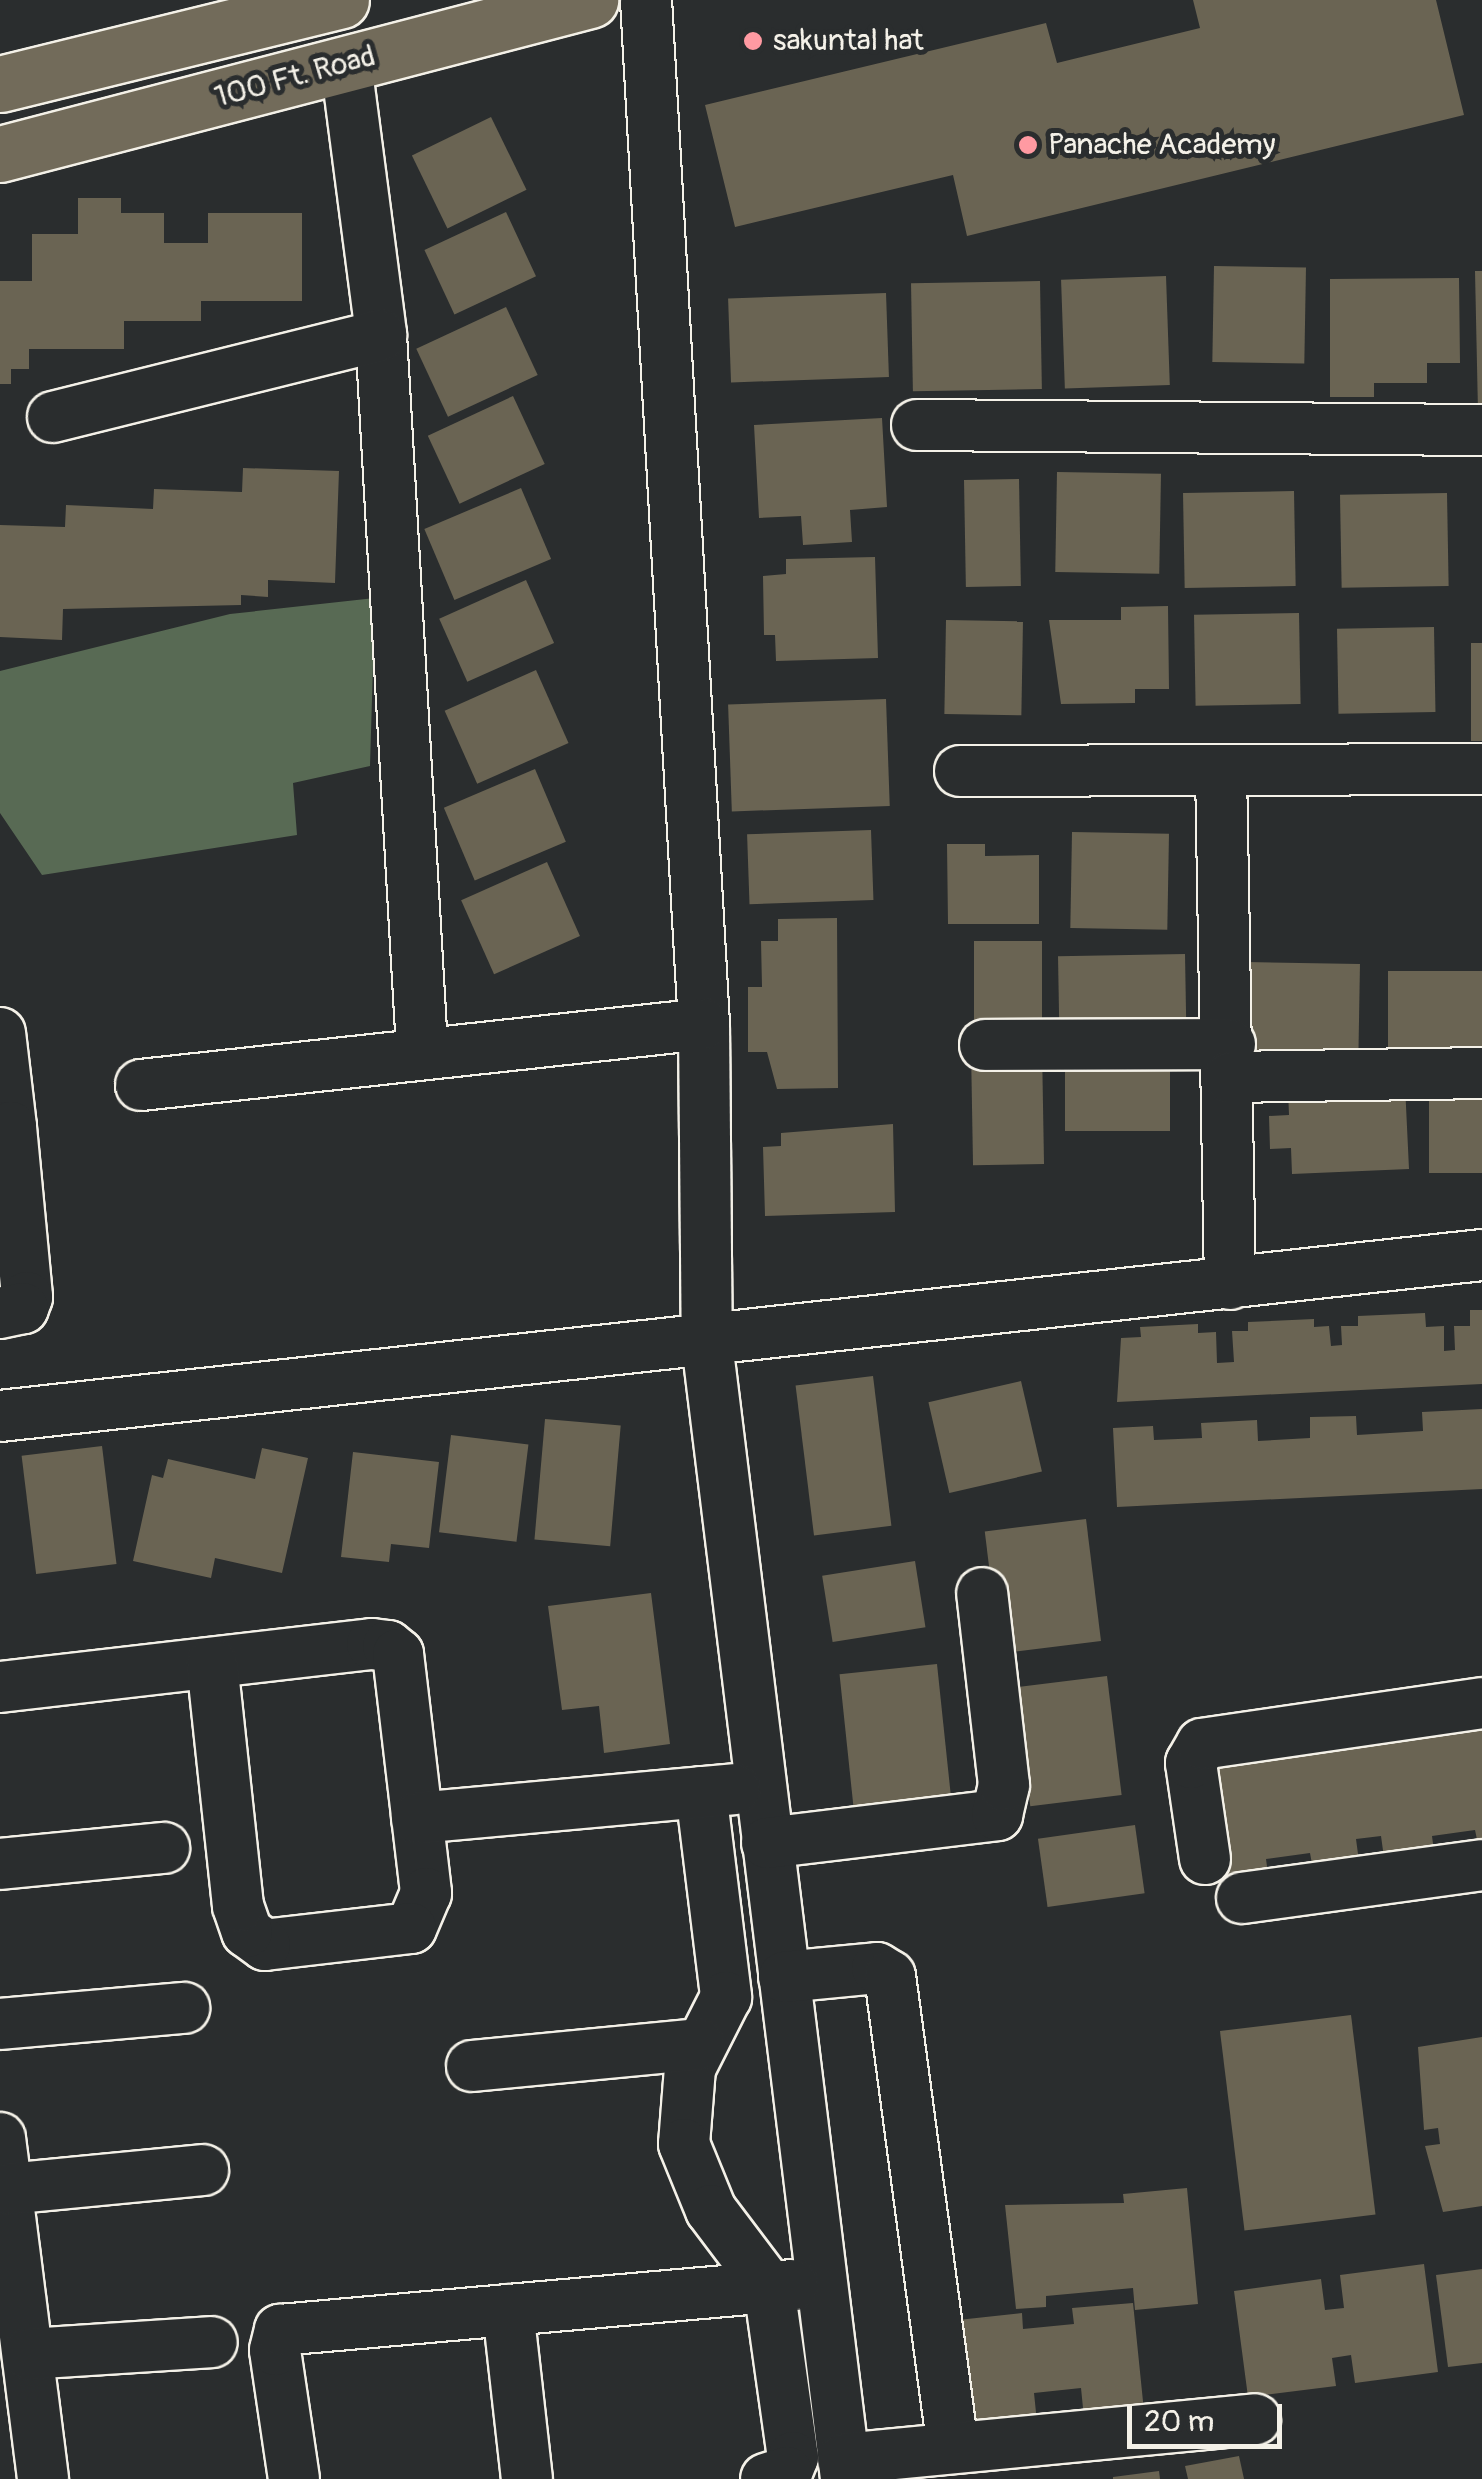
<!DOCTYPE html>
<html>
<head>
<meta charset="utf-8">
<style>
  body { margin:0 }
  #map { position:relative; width:1482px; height:2479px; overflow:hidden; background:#2a2d2e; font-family:Pangolin,sans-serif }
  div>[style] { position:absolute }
  .green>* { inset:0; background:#586a54 }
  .building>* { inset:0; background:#6a6453; transform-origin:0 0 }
  .roads { filter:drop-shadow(2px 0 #f4f1e8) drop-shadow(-2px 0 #f4f1e8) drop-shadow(0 2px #f4f1e8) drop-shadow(0 -2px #f4f1e8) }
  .minor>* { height:50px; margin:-25px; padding:0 25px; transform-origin:25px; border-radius:25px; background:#2a2d2e }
  .major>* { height:55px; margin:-27.5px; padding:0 27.5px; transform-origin:27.5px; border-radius:27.5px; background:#726b5a }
  .dots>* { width:28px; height:28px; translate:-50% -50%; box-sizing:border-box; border:5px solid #2a2d2e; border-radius:50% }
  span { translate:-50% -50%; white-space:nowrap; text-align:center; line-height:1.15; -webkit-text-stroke:10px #2a2d2e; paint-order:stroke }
  .poi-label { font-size:30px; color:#f4f1e8 }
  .left { translate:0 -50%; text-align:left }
  .street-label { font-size:30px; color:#f4f1e8 }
  .scale { position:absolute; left:1127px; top:2404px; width:155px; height:45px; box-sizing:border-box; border:5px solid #f4f1e8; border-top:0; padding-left:12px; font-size:30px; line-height:35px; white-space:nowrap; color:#f4f1e8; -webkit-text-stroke:8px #2a2d2e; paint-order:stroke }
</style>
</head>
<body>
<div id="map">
  <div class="green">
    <div style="clip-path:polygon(375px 598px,370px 766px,293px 783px,297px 835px,42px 875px,0 813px,0 671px,230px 614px)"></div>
  </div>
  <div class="building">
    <div style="clip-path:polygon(1193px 0,1436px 0,1464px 115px,967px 236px,953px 175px,735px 227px,705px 105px,1046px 23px,1057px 63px,1200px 28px)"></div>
    <div style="left:491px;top:117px;width:81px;height:88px;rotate:64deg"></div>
    <div style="clip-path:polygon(78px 198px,121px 198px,121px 213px,164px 213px,164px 243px,208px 243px,208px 213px,302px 213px,302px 301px,201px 301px,201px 321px,124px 321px,124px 349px,29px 349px,29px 369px,11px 369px,11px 384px,0 384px,0 281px,32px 281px,32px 234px,78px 234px)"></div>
    <div style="left:506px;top:212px;width:71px;height:90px;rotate:65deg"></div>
    <div style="left:1214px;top:266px;width:92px;height:96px;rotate:1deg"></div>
    <div style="clip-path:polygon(1475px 271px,1482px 271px,1482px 412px,1478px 412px)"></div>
    <div style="left:1166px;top:276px;width:109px;height:105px;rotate:88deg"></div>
    <div style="clip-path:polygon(1459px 278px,1460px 363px,1427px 363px,1427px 383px,1374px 383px,1374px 397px,1330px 397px,1330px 279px)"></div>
    <div style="left:1040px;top:281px;width:108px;height:129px;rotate:89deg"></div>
    <div style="left:886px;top:293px;width:84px;height:158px;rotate:88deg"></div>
    <div style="left:506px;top:307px;width:75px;height:99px;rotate:65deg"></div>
    <div style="left:513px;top:396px;width:75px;height:94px;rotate:65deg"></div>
    <div style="clip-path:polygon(882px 418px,887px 507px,850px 510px,852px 542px,803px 545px,801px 516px,759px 518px,754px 425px)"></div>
    <div style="clip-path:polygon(243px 468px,339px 471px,335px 583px,268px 580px,268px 597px,241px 595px,241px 605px,63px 609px,62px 640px,0 637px,0 525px,65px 527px,66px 505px,153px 509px,154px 489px,242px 492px)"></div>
    <div style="left:1057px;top:472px;width:104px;height:100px;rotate:1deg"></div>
    <div style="left:1019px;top:479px;width:107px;height:55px;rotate:89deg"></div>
    <div style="left:521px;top:488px;width:77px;height:105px;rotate:67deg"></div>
    <div style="left:1294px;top:491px;width:95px;height:111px;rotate:89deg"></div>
    <div style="left:1447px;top:493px;width:93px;height:107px;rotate:89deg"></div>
    <div style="clip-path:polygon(875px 557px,878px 658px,776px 661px,775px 635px,764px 635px,763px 576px,786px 574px,786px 559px)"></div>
    <div style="left:526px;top:580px;width:69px;height:95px;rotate:66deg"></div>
    <div style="clip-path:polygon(1168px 606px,1169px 689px,1135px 689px,1135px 703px,1061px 704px,1049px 620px,1121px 620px,1121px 607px)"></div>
    <div style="left:1299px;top:613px;width:91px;height:105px;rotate:89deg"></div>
    <div style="left:946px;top:620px;width:77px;height:94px;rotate:1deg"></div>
    <div style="left:1434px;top:627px;width:85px;height:97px;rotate:89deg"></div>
    <div style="left:1471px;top:643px;width:11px;height:98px"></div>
    <div style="left:536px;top:670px;width:80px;height:100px;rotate:66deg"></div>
    <div style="left:886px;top:699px;width:107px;height:158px;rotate:88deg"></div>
    <div style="left:535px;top:769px;width:79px;height:99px;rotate:67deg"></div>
    <div style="left:871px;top:830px;width:70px;height:124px;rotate:88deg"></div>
    <div style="left:1072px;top:832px;width:97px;height:96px;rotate:1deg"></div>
    <div style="clip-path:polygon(947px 844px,985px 844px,985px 856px,1039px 855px,1039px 924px,948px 924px)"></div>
    <div style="left:547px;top:862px;width:81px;height:94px;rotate:66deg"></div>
    <div style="clip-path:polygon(837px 918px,838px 1088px,777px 1089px,767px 1052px,748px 1052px,748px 987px,762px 987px,761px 941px,778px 941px,778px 919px)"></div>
    <div style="left:974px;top:941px;width:68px;height:94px"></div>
    <div style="left:1185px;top:954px;width:81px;height:127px;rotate:89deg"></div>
    <div style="left:1246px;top:962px;width:114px;height:102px;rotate:1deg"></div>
    <div style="left:1388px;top:971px;width:94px;height:93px"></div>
    <div style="clip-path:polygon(1185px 1046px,1185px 1070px,1170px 1070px,1170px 1131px,1065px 1131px,1065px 1069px)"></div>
    <div style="left:1042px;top:1048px;width:116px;height:71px;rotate:89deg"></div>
    <div style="left:1482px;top:1084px;width:89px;height:53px;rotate:90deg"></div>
    <div style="clip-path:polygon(1405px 1085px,1409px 1169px,1292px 1174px,1291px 1148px,1270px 1149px,1269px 1116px,1289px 1115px,1288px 1090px)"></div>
    <div style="clip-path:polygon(893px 1124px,895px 1212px,765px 1216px,763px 1147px,781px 1146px,781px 1133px)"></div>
    <div style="clip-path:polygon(1470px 1310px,1482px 1310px,1482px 1384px,1117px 1402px,1121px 1338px,1141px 1337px,1140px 1327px,1198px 1324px,1198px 1333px,1216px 1332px,1217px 1363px,1234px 1362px,1232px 1331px,1248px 1331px,1248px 1322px,1314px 1319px,1314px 1327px,1329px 1326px,1331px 1346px,1342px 1345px,1341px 1326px,1358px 1326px,1358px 1316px,1425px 1313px,1426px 1327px,1444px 1326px,1444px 1351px,1455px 1350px,1454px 1326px,1470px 1326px)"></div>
    <div style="left:873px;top:1376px;width:151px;height:78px;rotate:83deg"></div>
    <div style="left:1021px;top:1381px;width:93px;height:95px;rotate:77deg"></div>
    <div style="clip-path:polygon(1482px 1409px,1482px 1489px,1117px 1507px,1113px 1428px,1153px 1426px,1154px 1440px,1202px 1438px,1201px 1423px,1257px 1420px,1258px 1441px,1310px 1438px,1310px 1417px,1356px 1416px,1357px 1435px,1423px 1431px,1422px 1412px)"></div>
    <div style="left:545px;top:1419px;width:76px;height:121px;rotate:5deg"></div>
    <div style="left:451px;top:1435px;width:78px;height:98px;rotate:7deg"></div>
    <div style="left:102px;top:1446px;width:119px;height:81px;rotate:83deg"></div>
    <div style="clip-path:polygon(262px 1448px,308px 1458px,282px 1573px,215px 1558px,211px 1578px,133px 1561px,152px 1475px,163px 1478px,168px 1459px,255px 1479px)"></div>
    <div style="clip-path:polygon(353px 1452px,439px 1462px,429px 1548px,391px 1544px,389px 1562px,341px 1557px)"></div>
    <div style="left:1086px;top:1519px;width:123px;height:102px;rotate:83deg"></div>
    <div style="left:915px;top:1561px;width:67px;height:94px;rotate:81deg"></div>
    <div style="clip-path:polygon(651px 1593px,670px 1744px,604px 1753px,599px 1706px,562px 1710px,548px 1606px)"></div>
    <div style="left:937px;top:1664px;width:136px;height:98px;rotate:84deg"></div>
    <div style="left:1107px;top:1676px;width:120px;height:92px;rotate:83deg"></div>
    <div style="clip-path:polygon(1482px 1727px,1482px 1863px,1475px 1830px,1432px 1836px,1435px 1859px,1385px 1865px,1381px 1836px,1356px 1839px,1360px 1869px,1314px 1875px,1310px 1853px,1266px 1859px,1269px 1881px,1224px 1887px,1208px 1764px)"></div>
    <div style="left:1135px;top:1825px;width:69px;height:98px;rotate:82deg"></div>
    <div style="left:1351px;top:2015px;width:201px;height:132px;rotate:83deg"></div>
    <div style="clip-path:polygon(1482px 2037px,1482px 2206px,1443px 2212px,1425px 2146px,1440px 2144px,1438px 2128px,1424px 2130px,1418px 2047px)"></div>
    <div style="clip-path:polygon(1187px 2188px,1198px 2304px,1135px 2310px,1133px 2288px,1046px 2296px,1046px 2307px,1016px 2309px,1005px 2205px,1124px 2203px,1123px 2194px)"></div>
    <div style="clip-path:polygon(1424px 2264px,1438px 2372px,1355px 2383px,1351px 2355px,1332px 2358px,1336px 2386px,1248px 2397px,1234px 2291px,1321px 2279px,1325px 2310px,1344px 2308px,1340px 2275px)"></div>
    <div style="clip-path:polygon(1482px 2269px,1482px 2363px,1448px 2367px,1436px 2275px)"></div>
    <div style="clip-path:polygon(1133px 2303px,1145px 2421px,1084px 2418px,1081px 2388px,1034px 2393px,1037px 2422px,970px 2441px,958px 2320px,1022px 2313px,1023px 2329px,1074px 2324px,1072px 2308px)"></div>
    <div style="clip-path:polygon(1239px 2456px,1244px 2479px,1188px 2479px,1185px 2466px)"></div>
    <div style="clip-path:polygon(1159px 2471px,1160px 2479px,1113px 2479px,1113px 2477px)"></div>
  </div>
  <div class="roads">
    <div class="minor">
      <div style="left:646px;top:0;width:1026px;rotate:86.76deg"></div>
      <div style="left:704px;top:1024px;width:319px;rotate:89.5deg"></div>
      <div style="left:707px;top:1343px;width:1144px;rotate:83.02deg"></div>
      <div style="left:346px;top:64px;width:273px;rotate:82.6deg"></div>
      <div style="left:381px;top:335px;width:715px;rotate:86.71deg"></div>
      <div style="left:53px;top:417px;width:338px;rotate:-14deg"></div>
      <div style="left:917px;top:425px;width:565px;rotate:0.51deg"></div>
      <div style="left:1221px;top:770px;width:514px;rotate:89deg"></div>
      <div style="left:960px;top:771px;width:522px;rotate:-0.22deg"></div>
      <div style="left:0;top:1033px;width:95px;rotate:83.3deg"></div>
      <div style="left:985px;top:1045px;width:245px;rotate:-0.2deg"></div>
      <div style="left:1230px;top:1077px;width:252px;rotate:-0.9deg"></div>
      <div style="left:141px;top:1085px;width:566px;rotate:-6.18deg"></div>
      <div style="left:0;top:1128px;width:11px;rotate:-5deg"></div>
      <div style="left:11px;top:1127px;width:171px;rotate:84.6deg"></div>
      <div style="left:27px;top:1297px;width:12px;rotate:110deg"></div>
      <div style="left:23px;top:1308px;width:24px;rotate:168deg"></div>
      <div style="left:0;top:1416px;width:1491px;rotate:-6.2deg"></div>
      <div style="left:0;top:1687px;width:374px;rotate:-6.6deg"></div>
      <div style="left:372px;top:1644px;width:16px;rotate:7deg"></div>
      <div style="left:388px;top:1646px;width:13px;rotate:39deg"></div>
      <div style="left:398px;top:1654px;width:241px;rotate:83.3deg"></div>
      <div style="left:426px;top:1893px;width:38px;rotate:113deg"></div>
      <div style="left:411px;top:1928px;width:147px;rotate:173.4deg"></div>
      <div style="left:265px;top:1945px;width:22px;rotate:-144deg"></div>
      <div style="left:247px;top:1932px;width:28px;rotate:-109deg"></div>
      <div style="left:238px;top:1906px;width:244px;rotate:-96.1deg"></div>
      <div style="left:701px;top:1792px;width:207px;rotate:83deg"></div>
      <div style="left:726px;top:1997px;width:80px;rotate:116.9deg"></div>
      <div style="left:690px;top:2068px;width:76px;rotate:94.5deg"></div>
      <div style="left:684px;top:2144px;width:71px;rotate:67.8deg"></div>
      <div style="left:711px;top:2210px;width:96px;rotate:53deg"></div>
      <div style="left:769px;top:2287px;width:172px;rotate:82deg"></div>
      <div style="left:793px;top:2457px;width:16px;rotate:112deg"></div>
      <div style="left:787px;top:2472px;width:22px;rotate:162deg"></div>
      <div style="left:417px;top:1818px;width:319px;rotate:-5.2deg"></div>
      <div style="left:767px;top:1843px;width:232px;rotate:-6.9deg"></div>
      <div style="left:997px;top:1815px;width:31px;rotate:-77deg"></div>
      <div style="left:1004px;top:1785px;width:193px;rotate:-96.5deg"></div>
      <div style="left:1205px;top:1859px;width:97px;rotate:-98.3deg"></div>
      <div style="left:1191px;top:1763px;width:22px;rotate:-60deg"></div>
      <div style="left:1202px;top:1744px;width:283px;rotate:-8.3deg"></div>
      <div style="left:0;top:1864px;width:165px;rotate:-5.6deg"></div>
      <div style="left:1242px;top:1898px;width:242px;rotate:-7.8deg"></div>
      <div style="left:784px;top:1977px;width:93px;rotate:-5.5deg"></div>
      <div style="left:877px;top:1968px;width:15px;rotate:32deg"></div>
      <div style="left:890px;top:1976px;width:476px;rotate:82.4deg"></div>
      <div style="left:0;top:2024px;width:185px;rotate:-5deg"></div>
      <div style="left:472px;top:2066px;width:228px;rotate:-5.5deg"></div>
      <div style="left:0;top:2138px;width:344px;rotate:82.8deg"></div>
      <div style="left:7px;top:2189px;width:197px;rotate:-5.5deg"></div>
      <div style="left:508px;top:2310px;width:170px;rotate:83.6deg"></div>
      <div style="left:28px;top:2354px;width:184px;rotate:-3.7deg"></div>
      <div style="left:843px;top:2459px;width:414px;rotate:-5.5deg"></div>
      <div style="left:294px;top:2479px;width:130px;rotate:-98.4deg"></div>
      <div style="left:275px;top:2350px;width:21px;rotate:-76deg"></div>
      <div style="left:280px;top:2330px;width:515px;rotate:-5.01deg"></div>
    </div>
    <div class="major">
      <div style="left:0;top:84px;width:351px;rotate:-13.8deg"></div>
      <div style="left:0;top:154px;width:610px;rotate:-14.63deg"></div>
    </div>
  </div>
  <div class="dots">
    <div style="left:753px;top:41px;background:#ff9aa2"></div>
    <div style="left:1028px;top:145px;background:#ff9aa2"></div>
  </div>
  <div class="poi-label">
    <span class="left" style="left:773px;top:41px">sakuntal hat</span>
    <span class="left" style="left:1048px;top:145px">Panache Academy</span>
  </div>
  <div class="street-label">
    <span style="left:295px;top:77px;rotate:-15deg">100 Ft. Road</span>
  </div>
  <div class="scale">20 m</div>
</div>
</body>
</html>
